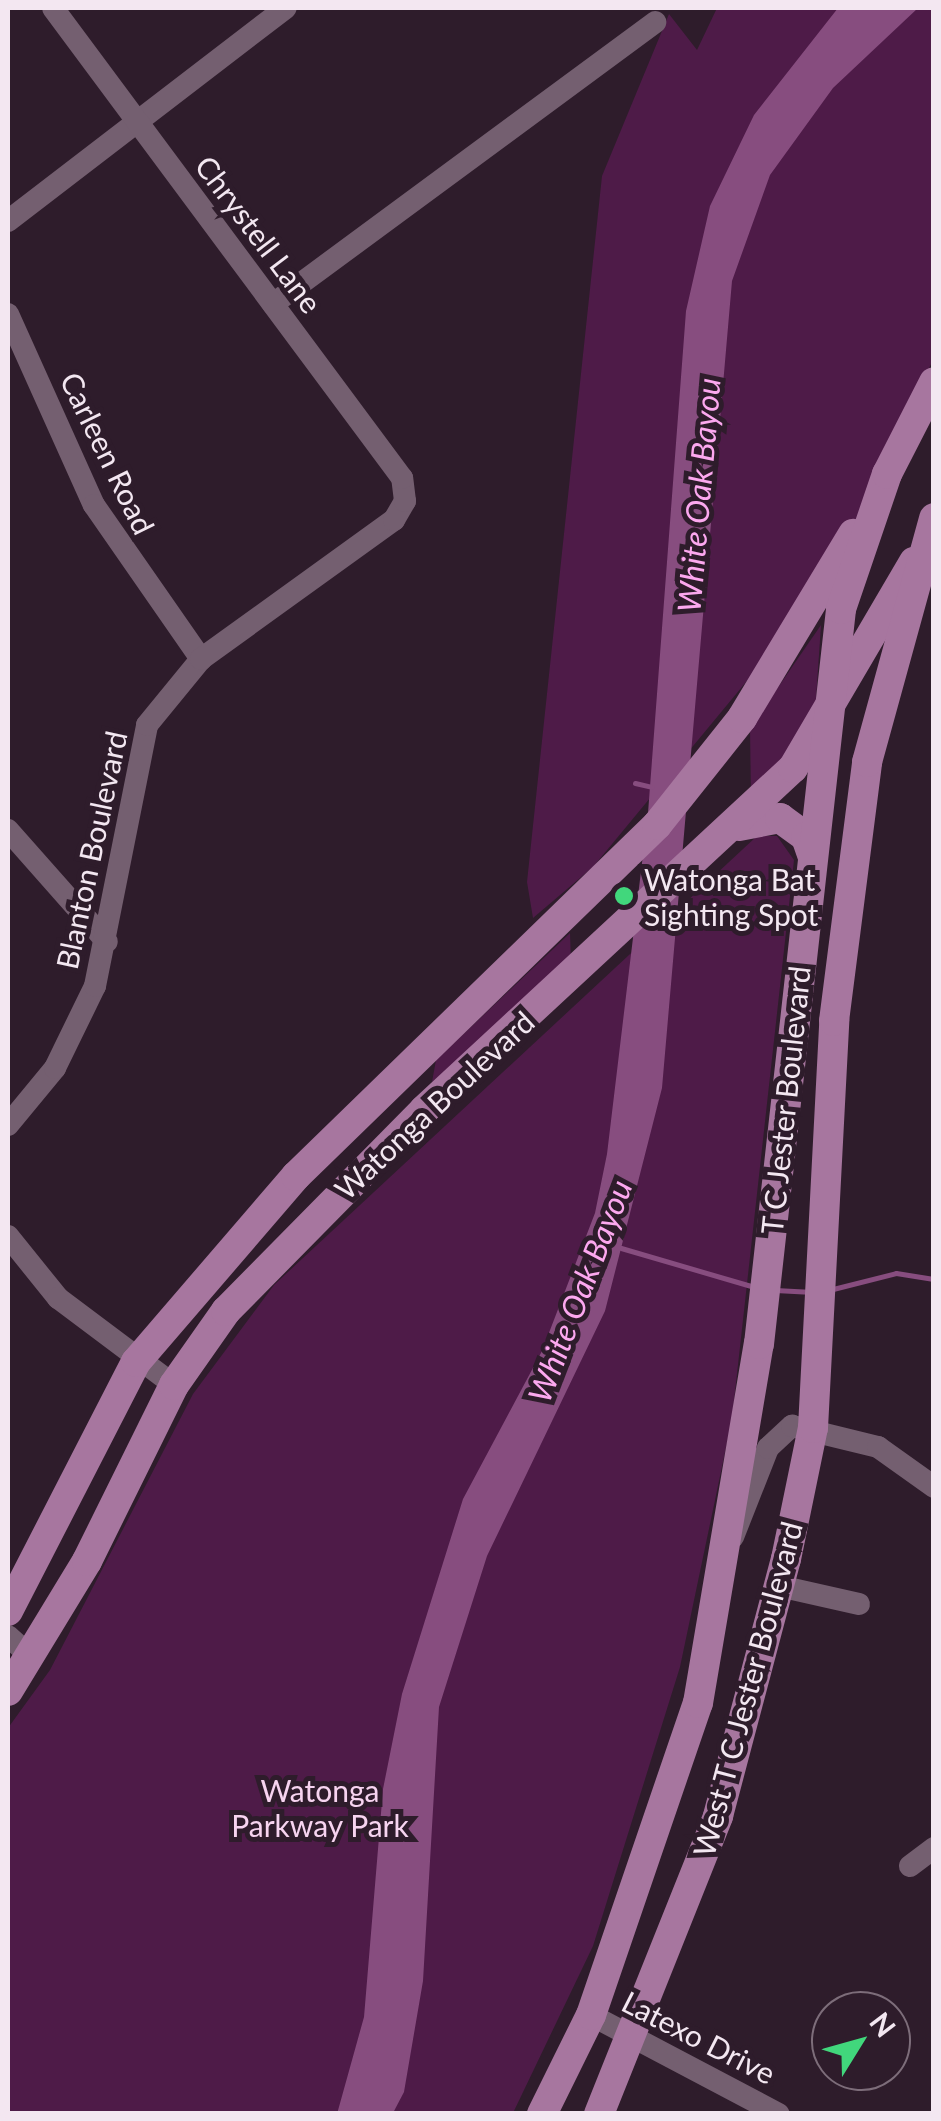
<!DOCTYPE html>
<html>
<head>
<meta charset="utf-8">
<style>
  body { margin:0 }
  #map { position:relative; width:941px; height:2121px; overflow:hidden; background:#2e1c2b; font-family:Lato,sans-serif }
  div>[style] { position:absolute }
  .green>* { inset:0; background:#4e1b48 }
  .water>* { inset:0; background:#874d7f }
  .stream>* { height:5px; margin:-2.5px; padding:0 2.5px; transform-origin:2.5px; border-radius:2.5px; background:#874d7f }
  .minor>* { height:22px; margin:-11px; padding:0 11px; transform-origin:11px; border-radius:11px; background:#745f70 }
  .major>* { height:30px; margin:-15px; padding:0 15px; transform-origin:15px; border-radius:15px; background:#a7769f }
  .dots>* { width:28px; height:28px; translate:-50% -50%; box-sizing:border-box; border:5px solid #2e1c2b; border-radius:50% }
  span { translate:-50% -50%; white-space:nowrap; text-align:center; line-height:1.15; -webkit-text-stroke:10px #2e1c2b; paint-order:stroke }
  .street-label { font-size:30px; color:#f3e7f1 }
  .poi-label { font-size:30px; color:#f3e7f1 }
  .left { translate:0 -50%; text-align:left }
  .park-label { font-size:30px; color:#f7d4f0 }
  .water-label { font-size:32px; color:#fca8ef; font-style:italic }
  .frame { position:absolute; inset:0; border:10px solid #f3e7f1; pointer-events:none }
  .north { position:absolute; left:811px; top:1991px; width:100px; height:100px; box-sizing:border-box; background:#2e1c2b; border:2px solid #7d6d7a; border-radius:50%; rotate:53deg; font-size:28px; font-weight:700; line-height:40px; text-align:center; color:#f3e7f1 }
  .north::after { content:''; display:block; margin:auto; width:35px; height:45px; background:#41d77c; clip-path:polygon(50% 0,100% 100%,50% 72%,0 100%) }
</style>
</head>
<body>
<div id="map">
  <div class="green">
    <div style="clip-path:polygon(717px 8px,933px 8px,933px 360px,850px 533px,770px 653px,593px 867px,533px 918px,527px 882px,602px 176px,669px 14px,697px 50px)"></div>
    <div style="clip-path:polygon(821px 625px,814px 729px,751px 798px,750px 728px)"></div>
    <div style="clip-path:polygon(757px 836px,777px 836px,794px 860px,732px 1419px,680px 1667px,593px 1946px,513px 2113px,8px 2114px,8px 1728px,50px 1670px,193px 1394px,274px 1285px)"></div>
    <div style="clip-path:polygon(570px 933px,571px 962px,432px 1082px,436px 1060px)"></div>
  </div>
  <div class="water">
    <div style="clip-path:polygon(838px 8px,918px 8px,833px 88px,770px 175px,732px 281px,662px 1088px,605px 1311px,487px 1556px,439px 1707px,423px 1981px,404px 2092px,393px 2113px,337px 2114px,364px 2017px,383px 1789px,402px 1694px,463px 1499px,542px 1351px,595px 1213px,607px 1154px,648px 813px,686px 311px,710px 206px,754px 115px)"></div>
  </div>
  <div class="stream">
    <div style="left:635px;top:783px;width:17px;rotate:13deg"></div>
    <div style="left:621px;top:1248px;width:139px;rotate:16.3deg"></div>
    <div style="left:775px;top:1290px;width:33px;rotate:3deg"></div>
    <div style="left:829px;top:1290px;width:69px;rotate:-14.2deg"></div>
    <div style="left:896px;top:1273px;width:38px;rotate:9deg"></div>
  </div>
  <div class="minor">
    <div style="left:8px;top:221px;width:350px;rotate:-37.5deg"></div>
    <div style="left:273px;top:304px;width:475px;rotate:-36.4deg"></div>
    <div style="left:8px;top:314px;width:209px;rotate:65.8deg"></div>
    <div style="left:94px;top:505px;width:188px;rotate:55.2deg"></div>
    <div style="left:8px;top:830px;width:149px;rotate:48.5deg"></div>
    <div style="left:8px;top:1125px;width:74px;rotate:-50.5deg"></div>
    <div style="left:55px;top:1068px;width:91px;rotate:-64deg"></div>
    <div style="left:95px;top:986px;width:266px;rotate:-78.7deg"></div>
    <div style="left:147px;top:725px;width:85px;rotate:-50.7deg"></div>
    <div style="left:201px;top:659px;width:238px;rotate:-35.8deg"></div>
    <div style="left:394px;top:520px;width:22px;rotate:-60deg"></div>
    <div style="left:405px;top:501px;width:23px;rotate:-97deg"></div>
    <div style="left:402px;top:478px;width:585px;rotate:-126.6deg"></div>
    <div style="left:8px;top:1236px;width:80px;rotate:51.1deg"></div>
    <div style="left:58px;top:1298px;width:145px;rotate:36.9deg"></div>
    <div style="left:733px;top:1537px;width:96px;rotate:-68.5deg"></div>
    <div style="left:768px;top:1448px;width:33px;rotate:-43deg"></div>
    <div style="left:792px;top:1426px;width:89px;rotate:13.7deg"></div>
    <div style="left:878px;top:1447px;width:69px;rotate:35.5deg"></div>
    <div style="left:779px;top:1586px;width:82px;rotate:12.7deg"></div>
    <div style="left:8px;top:1636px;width:31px;rotate:42deg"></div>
    <div style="left:910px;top:1866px;width:30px;rotate:-37deg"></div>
    <div style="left:591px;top:2015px;width:212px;rotate:27.8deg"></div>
  </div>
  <div class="major">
    <div style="left:739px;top:826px;width:42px;rotate:-11deg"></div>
    <div style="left:780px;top:818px;width:32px;rotate:36deg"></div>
    <div style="left:806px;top:837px;width:21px;rotate:71deg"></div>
    <div style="left:8px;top:1611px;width:280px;rotate:-62.8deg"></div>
    <div style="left:136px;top:1362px;width:245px;rotate:-49.3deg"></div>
    <div style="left:296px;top:1176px;width:504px;rotate:-44.2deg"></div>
    <div style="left:657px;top:825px;width:137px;rotate:-51.5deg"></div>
    <div style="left:742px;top:718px;width:215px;rotate:-58.9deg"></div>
    <div style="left:8px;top:1691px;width:152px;rotate:-58.7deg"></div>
    <div style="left:87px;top:1561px;width:196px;rotate:-63.7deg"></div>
    <div style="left:174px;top:1385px;width:90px;rotate:-54.9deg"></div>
    <div style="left:226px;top:1311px;width:282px;rotate:-45.4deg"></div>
    <div style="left:424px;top:1110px;width:503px;rotate:-42.83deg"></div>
    <div style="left:793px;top:768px;width:239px;rotate:-59.6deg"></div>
    <div style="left:542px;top:2114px;width:110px;rotate:-63.7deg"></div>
    <div style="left:591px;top:2015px;width:330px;rotate:-71.1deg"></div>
    <div style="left:698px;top:1703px;width:364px;rotate:-80.4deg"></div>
    <div style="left:759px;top:1344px;width:740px;rotate:-83.63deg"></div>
    <div style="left:841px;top:609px;width:143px;rotate:-71.2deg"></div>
    <div style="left:887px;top:474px;width:103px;rotate:-62.9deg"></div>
    <div style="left:599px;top:2114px;width:321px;rotate:-68.2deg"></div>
    <div style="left:718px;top:1816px;width:266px;rotate:-75.2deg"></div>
    <div style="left:786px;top:1559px;width:134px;rotate:-78.4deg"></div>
    <div style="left:813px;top:1428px;width:408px;rotate:-87deg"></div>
    <div style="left:834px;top:1021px;width:261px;rotate:-82.7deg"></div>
    <div style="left:867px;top:762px;width:253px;rotate:-74.6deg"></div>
  </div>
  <div class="dots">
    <div style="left:624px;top:896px;background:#41d77c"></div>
  </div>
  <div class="street-label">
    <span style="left:259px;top:234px;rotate:53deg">Chrystell Lane</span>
    <span style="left:108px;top:453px;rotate:64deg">Carleen Road</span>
    <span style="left:91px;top:850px;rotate:-78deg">Blanton Boulevard</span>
    <span style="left:785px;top:1100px;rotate:-84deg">T C Jester Boulevard</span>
    <span style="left:434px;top:1105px;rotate:-43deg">Watonga Boulevard</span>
    <span style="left:747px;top:1689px;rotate:-75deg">West T C Jester Boulevard</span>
    <span style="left:699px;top:2037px;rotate:27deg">Latexo Drive</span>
  </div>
  <div class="poi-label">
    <span class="left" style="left:644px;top:896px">Watonga Bat<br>Sighting Spot</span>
  </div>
  <div class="park-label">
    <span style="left:320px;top:1807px">Watonga<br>Parkway Park</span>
  </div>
  <div class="water-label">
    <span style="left:699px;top:495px;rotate:-85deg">White Oak Bayou</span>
    <span style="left:580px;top:1291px;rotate:-69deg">White Oak Bayou</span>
  </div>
  <div class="frame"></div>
  <div class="north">N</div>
</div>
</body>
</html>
